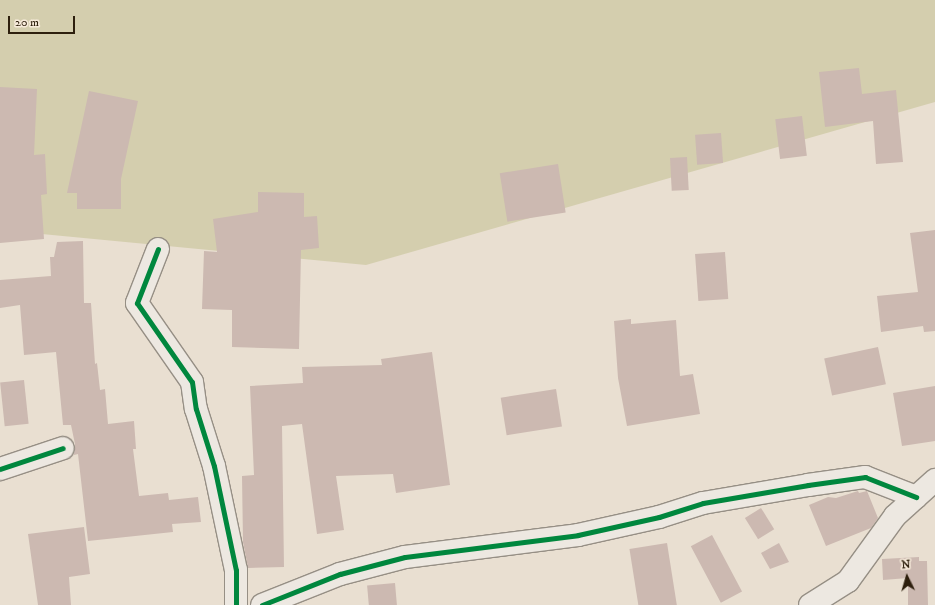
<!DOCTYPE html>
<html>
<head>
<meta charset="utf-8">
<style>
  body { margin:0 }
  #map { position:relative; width:935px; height:605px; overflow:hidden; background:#e9dfd1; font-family:"IM FELL DW Pica",serif }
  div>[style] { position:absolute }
  .green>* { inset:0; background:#d4ceae }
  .building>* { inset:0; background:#ccb9b1; transform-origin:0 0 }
  .roads { filter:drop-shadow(1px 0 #968f85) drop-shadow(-1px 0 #968f85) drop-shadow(0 1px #968f85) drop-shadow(0 -1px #968f85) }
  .minor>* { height:22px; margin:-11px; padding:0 11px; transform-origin:11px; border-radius:11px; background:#ede8e1 }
  .cycleway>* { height:5px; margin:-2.5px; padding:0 2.5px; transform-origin:2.5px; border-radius:2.5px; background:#00873e }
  span { translate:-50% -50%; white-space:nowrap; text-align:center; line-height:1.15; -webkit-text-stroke:3px #f7ebdb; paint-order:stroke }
  .north { position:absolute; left:887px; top:557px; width:40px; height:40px; -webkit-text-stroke:3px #f7ebdb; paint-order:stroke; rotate:355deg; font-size:11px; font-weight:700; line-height:16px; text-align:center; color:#2d1f0d }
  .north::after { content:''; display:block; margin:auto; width:14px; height:18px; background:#2d1f0d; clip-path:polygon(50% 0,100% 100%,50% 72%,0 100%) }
  .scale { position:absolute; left:8px; top:16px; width:67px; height:18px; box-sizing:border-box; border:2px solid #2d1f0d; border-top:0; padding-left:5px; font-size:12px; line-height:14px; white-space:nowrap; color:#2d1f0d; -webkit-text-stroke:3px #f7ebdb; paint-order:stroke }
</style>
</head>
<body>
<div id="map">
  <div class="green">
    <div style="clip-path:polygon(0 0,935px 0,935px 102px,366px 265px,0 230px)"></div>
  </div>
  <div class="building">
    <div style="clip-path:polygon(859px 68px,862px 94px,896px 90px,903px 162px,876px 164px,873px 121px,825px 127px,819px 72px)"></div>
    <div style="clip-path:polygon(0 87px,37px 89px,34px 155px,45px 154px,47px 194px,41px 195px,44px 239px,0 243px)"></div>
    <div style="clip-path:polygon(89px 91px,138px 101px,121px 179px,121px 209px,77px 209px,77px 193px,67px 193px)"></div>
    <div style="left:802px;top:116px;width:40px;height:27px;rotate:83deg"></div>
    <div style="left:721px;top:133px;width:30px;height:26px;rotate:86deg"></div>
    <div style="left:687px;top:157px;width:33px;height:17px;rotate:87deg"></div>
    <div style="left:558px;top:164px;width:49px;height:59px;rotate:81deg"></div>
    <div style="clip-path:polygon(258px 192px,304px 193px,304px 217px,317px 216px,319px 248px,301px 250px,299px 349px,232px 347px,232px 310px,202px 309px,204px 251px,217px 252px,213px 219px,258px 212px)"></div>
    <div style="clip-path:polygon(935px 230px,935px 331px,924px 332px,923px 326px,881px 332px,877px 296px,918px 292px,910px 233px)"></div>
    <div style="clip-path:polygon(83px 241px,84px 303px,91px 303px,95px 364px,97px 363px,100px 390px,105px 389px,108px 424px,134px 421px,136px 449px,133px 449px,139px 496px,168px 493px,169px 500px,198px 497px,201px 522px,172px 524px,173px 532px,88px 541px,78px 454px,74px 455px,75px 444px,71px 425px,63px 425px,56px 352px,24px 355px,20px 305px,0 308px,0 280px,51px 276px,50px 257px,54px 257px,57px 242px)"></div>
    <div style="left:725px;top:252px;width:47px;height:30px;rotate:86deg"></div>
    <div style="clip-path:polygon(631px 319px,631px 324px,676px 320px,680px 376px,693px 374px,700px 414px,627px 426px,618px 378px,614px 321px)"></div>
    <div style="left:878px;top:347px;width:38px;height:55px;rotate:78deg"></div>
    <div style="clip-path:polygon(432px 352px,450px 485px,396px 493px,393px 474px,336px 476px,344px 530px,317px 534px,302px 424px,282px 426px,284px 567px,248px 568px,243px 542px,242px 476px,254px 475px,250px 386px,303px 383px,302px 367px,382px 365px,381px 359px)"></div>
    <div style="left:24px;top:380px;width:44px;height:24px;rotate:84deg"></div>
    <div style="clip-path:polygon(935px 386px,935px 441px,902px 446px,893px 393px)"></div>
    <div style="left:556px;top:389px;width:38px;height:56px;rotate:81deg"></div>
    <div style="clip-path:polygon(858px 491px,859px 493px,867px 491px,878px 518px,871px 528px,826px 546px,809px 505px,828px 497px,836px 498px)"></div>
    <div style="left:761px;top:508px;width:25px;height:19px;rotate:58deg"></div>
    <div style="clip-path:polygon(84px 527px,90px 574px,69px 577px,71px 605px,38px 605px,28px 534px)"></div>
    <div style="left:712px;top:535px;width:64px;height:24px;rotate:62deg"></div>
    <div style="left:667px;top:543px;width:63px;height:38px;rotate:81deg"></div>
    <div style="clip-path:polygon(779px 543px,789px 562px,770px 569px,761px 553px)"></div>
    <div style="clip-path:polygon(919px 557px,919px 561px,927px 561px,928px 605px,908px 605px,908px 578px,883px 580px,882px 559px)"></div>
    <div style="left:395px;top:583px;width:22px;height:28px;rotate:85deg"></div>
  </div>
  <div class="roads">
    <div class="minor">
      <div style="left:158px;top:249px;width:58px;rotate:111.3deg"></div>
      <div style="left:137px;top:303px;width:96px;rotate:55.2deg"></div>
      <div style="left:192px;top:382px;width:27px;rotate:82deg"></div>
      <div style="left:196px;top:409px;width:60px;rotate:72.5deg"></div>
      <div style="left:214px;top:466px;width:106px;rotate:78.1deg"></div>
      <div style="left:236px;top:570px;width:35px;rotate:90deg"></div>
      <div style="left:0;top:469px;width:66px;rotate:-18.4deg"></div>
      <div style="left:262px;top:605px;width:84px;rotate:-21.7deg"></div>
      <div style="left:340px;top:574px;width:67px;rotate:-14.7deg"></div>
      <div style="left:405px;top:557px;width:174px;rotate:-7.2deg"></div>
      <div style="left:578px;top:535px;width:83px;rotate:-12.5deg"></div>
      <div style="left:659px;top:517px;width:46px;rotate:-17.7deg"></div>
      <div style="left:703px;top:503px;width:107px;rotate:-9.7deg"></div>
      <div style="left:808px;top:485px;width:58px;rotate:-8deg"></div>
      <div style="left:865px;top:477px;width:55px;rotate:21.4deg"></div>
      <div style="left:810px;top:605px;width:45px;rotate:-32.3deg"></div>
      <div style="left:848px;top:581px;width:80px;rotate:-54.1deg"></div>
      <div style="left:895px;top:516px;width:54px;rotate:-42deg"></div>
    </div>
  </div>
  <div class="cycleway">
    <div style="left:158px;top:249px;width:58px;rotate:111.3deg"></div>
    <div style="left:137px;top:303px;width:96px;rotate:55.2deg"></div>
    <div style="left:192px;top:382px;width:27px;rotate:82deg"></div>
    <div style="left:196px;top:409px;width:60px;rotate:72.5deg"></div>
    <div style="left:214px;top:466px;width:106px;rotate:78.1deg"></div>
    <div style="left:236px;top:570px;width:35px;rotate:90deg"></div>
    <div style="left:0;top:469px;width:66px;rotate:-18.4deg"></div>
    <div style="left:262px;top:605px;width:84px;rotate:-21.7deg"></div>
    <div style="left:340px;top:574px;width:67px;rotate:-14.7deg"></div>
    <div style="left:405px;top:557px;width:174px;rotate:-7.2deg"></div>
    <div style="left:578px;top:535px;width:83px;rotate:-12.5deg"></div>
    <div style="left:659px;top:517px;width:46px;rotate:-17.7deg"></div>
    <div style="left:703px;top:503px;width:107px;rotate:-9.7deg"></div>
    <div style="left:808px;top:485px;width:58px;rotate:-8deg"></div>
    <div style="left:865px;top:477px;width:55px;rotate:21.4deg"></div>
  </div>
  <div class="north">N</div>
  <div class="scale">20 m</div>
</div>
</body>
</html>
